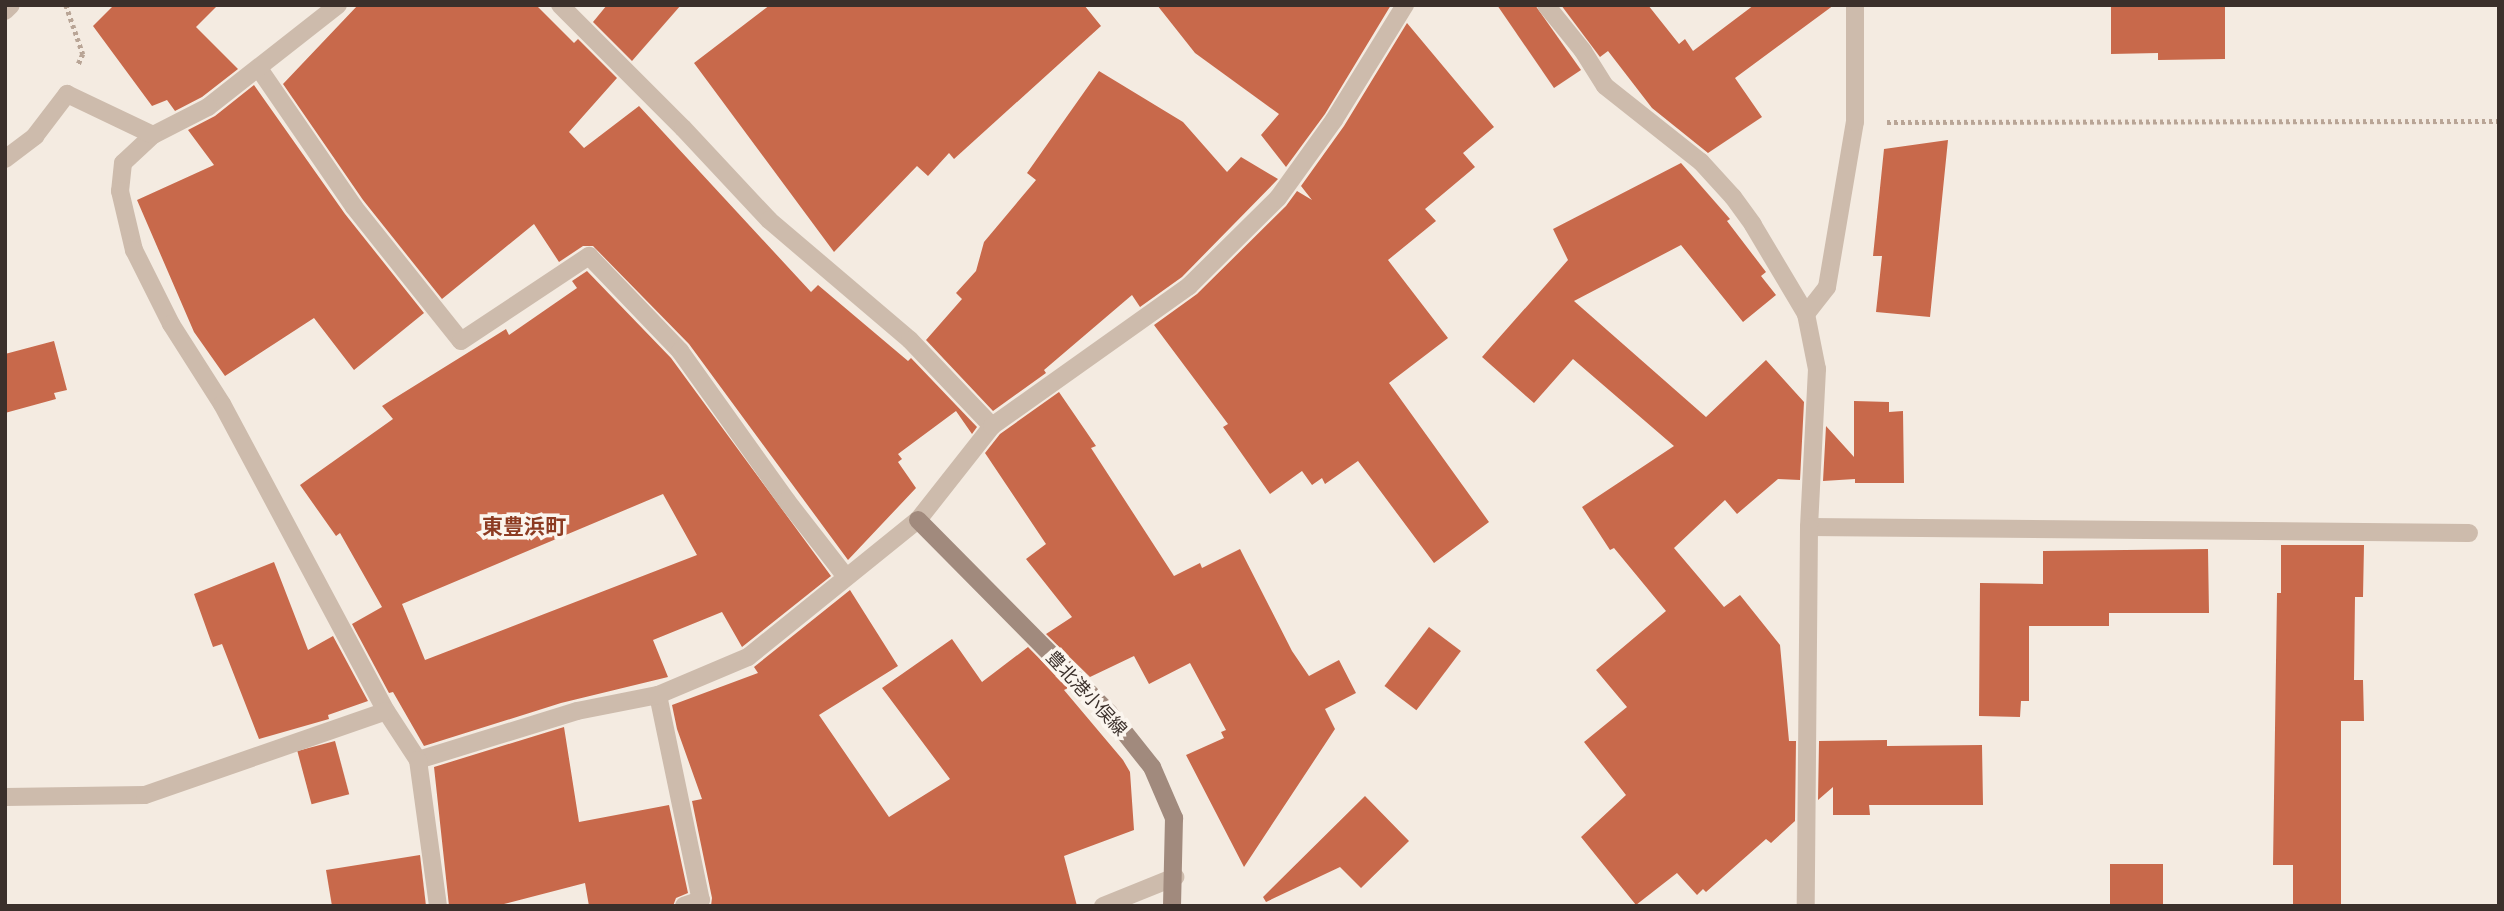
<!DOCTYPE html>
<html>
<head>
<meta charset="utf-8">
<style>
  body { margin:0 }
  #map { position:relative; width:2504px; height:911px; overflow:hidden; background:#f4ebe1; font-family:Lato,"Noto Sans JP",sans-serif }
  div>[style] { position:absolute }
  .building>* { inset:0; background:#c8694b; transform-origin:0 0 }
  .path>* { height:4.5px; margin-top:-2.25px; transform-origin:0; background:repeating-linear-gradient(90deg,#b9a596 0 3.5px,transparent 0 7px) }
  .lane>* { height:18px; margin:-9px; padding:0 9px; transform-origin:9px; border-radius:9px; background:#cdbbac }
  .street>* { height:18px; margin:-9px; padding:0 9px; transform-origin:9px; border-radius:9px; background:#cdbbac }
  .secondary>* { height:18px; margin:-9px; padding:0 9px; transform-origin:9px; border-radius:9px; background:#a18a7d }
  span { translate:-50% -50%; white-space:nowrap; text-align:center; line-height:1.15; -webkit-text-stroke:7px #fbf5ee; paint-order:stroke }
  .street-label { font-size:18px; color:#3b302b }
  .quarter-label { font-size:21px; color:#8c3b22; font-weight:700 }
  .frame { position:absolute; inset:0; border:7px solid #3b302b; pointer-events:none }
</style>
</head>
<body>
<div id="map">
  <div class="building">
    <div style="clip-path:polygon(114px 5px,218px 5px,196px 27px,238px 69px,202px 97px,175px 111px,167px 100px,152px 106px,93px 26px)"></div>
    <div style="clip-path:polygon(358px 5px,536px 5px,574px 43px,578px 39px,617px 78px,569px 132px,584px 148px,639px 106px,811px 292px,818px 285px,908px 361px,911px 358px,977px 427px,972px 434px,956px 411px,898px 454px,902px 459px,898px 462px,916px 488px,848px 560px,689px 344px,593px 246px,583px 246px,559px 262px,534px 224px,442px 299px,363px 200px,283px 84px)"></div>
    <div style="clip-path:polygon(607px 5px,681px 5px,632px 61px,593px 22px)"></div>
    <div style="clip-path:polygon(770px 5px,1084px 5px,1101px 26px,954px 159px,949px 153px,928px 176px,917px 166px,834px 252px,694px 63px)"></div>
    <div style="clip-path:polygon(1157px 5px,1391px 5px,1325px 114px,1286px 167px,1261px 135px,1279px 114px,1195px 53px)"></div>
    <div style="clip-path:polygon(1497px 5px,1535px 5px,1581px 70px,1554px 88px)"></div>
    <div style="clip-path:polygon(1561px 5px,1648px 5px,1679px 44px,1685px 39px,1693px 51px,1754px 5px,1834px 5px,1735px 78px,1762px 117px,1708px 153px,1652px 108px,1608px 51px,1600px 57px)"></div>
    <div style="clip-path:polygon(2111px 5px,2225px 5px,2225px 59px,2158px 60px,2158px 53px,2111px 54px)"></div>
    <div style="clip-path:polygon(1407px 23px,1494px 127px,1463px 153px,1475px 167px,1425px 209px,1436px 221px,1388px 260px,1448px 338px,1389px 383px,1489px 522px,1434px 563px,1358px 461px,1325px 484px,1322px 478px,1312px 485px,1302px 471px,1270px 494px,1223px 427px,1228px 424px,1154px 325px,1197px 294px,1286px 206px,1297px 191px,1312px 200px,1301px 186px,1344px 126px)"></div>
    <div style="clip-path:polygon(1099px 71px,1183px 122px,1227px 172px,1241px 157px,1278px 179px,1182px 277px,1140px 307px,1132px 295px,1044px 370px,1046px 373px,993px 411px,926px 340px,962px 299px,956px 293px,976px 271px,984px 242px,1036px 180px,1027px 173px)"></div>
    <div style="clip-path:polygon(254px 85px,345px 214px,424px 313px,354px 370px,314px 318px,225px 376px,194px 332px,137px 200px,214px 165px,188px 130px,215px 116px)"></div>
    <div style="clip-path:polygon(1948px 140px,1930px 317px,1876px 312px,1882px 256px,1873px 256px,1884px 149px)"></div>
    <div style="clip-path:polygon(1681px 163px,1730px 219px,1727px 221px,1766px 272px,1761px 276px,1776px 295px,1743px 322px,1681px 245px,1574px 301px,1706px 417px,1766px 360px,1804px 402px,1800px 480px,1778px 479px,1737px 514px,1725px 500px,1674px 548px,1724px 607px,1740px 595px,1780px 645px,1789px 741px,1796px 741px,1795px 821px,1771px 843px,1766px 839px,1706px 892px,1703px 889px,1697px 895px,1677px 873px,1636px 905px,1581px 837px,1626px 795px,1584px 742px,1627px 707px,1596px 670px,1666px 611px,1614px 548px,1610px 550px,1582px 507px,1674px 446px,1573px 359px,1534px 403px,1482px 357px,1568px 260px,1553px 229px)"></div>
    <div style="clip-path:polygon(evenodd,587px 271px,671px 358px,831px 576px,742px 647px,722px 612px,653px 640px,668px 677px,561px 703px,424px 746px,393px 692px,389px 693px,352px 624px,382px 607px,340px 533px,336px 536px,300px 485px,393px 419px,382px 406px,506px 329px,509px 335px,577px 288px,572px 281px,587px 271px,663px 494px,697px 555px,425px 660px,402px 604px,663px 494px)"></div>
    <div style="clip-path:polygon(54px 341px,67px 390px,54px 393px,56px 399px,5px 413px,5px 354px)"></div>
    <div style="clip-path:polygon(1059px 392px,1096px 446px,1091px 448px,1174px 576px,1200px 563px,1202px 568px,1240px 549px,1292px 651px,1309px 676px,1339px 660px,1356px 693px,1325px 709px,1335px 729px,1244px 867px,1186px 755px,1224px 738px,1221px 732px,1226px 730px,1190px 663px,1149px 684px,1134px 656px,1090px 677px,1046px 634px,1072px 617px,1026px 559px,1046px 544px,985px 453px,1000px 434px)"></div>
    <div style="clip-path:polygon(1854px 401px,1889px 402px,1889px 412px,1903px 411px,1904px 483px,1855px 483px,1855px 479px,1823px 481px,1826px 426px,1854px 457px)"></div>
    <div style="clip-path:polygon(2281px 545px,2364px 545px,2363px 597px,2355px 597px,2354px 680px,2363px 680px,2364px 721px,2341px 721px,2341px 906px,2293px 906px,2293px 865px,2273px 865px,2277px 593px,2281px 593px)"></div>
    <div style="clip-path:polygon(2208px 549px,2209px 613px,2109px 613px,2109px 626px,2029px 626px,2029px 701px,2021px 701px,2020px 717px,1979px 716px,1980px 583px,2043px 584px,2043px 551px)"></div>
    <div style="clip-path:polygon(274px 562px,308px 650px,333px 636px,368px 701px,328px 715px,329px 719px,259px 739px,222px 644px,213px 647px,194px 594px)"></div>
    <div style="clip-path:polygon(850px 590px,898px 666px,819px 715px,889px 817px,950px 779px,882px 688px,952px 639px,982px 682px,1028px 647px,1068px 688px,1064px 690px,1123px 760px,1130px 772px,1134px 830px,1064px 856px,1077px 906px,711px 906px,712px 898px,692px 801px,702px 799px,677px 729px,672px 705px,758px 673px,754px 667px)"></div>
    <div style="left:1429px;top:627px;width:40px;height:74px;rotate:37deg"></div>
    <div style="clip-path:polygon(564px 727px,579px 822px,669px 805px,688px 893px,676px 898px,673px 906px,589px 906px,585px 883px,496px 906px,449px 906px,434px 767px)"></div>
    <div style="clip-path:polygon(1887px 740px,1887px 746px,1982px 745px,1983px 805px,1869px 805px,1870px 815px,1833px 815px,1833px 787px,1818px 800px,1819px 741px)"></div>
    <div style="left:335px;top:741px;width:55px;height:39px;rotate:75deg"></div>
    <div style="clip-path:polygon(1365px 796px,1409px 841px,1361px 888px,1340px 867px,1266px 902px,1263px 897px)"></div>
    <div style="clip-path:polygon(420px 855px,426px 906px,332px 906px,326px 870px)"></div>
    <div style="left:2110px;top:864px;width:53px;height:42px"></div>
  </div>
  <div class="path">
    <div style="left:66px;top:5px;width:52px;rotate:70.9deg"></div>
    <div style="left:83px;top:54px;width:12px;rotate:114deg"></div>
    <div style="left:1887px;top:122px;width:612px;rotate:-0.09deg"></div>
  </div>
  <div class="lane">
    <div style="left:560px;top:5px;width:174px;rotate:45deg"></div>
    <div style="left:683px;top:128px;width:126px;rotate:46.9deg"></div>
    <div style="left:769px;top:220px;width:185px;rotate:40.4deg"></div>
    <div style="left:910px;top:340px;width:119px;rotate:46.4deg"></div>
    <div style="left:260px;top:70px;width:166px;rotate:55.5deg"></div>
    <div style="left:354px;top:207px;width:171px;rotate:51.4deg"></div>
    <div style="left:461px;top:341px;width:154px;rotate:-33.6deg"></div>
    <div style="left:589px;top:256px;width:132px;rotate:46.2deg"></div>
    <div style="left:680px;top:351px;width:184px;rotate:54.5deg"></div>
    <div style="left:787px;top:501px;width:96px;rotate:52.2deg"></div>
    <div style="left:1809px;top:527px;width:660px;rotate:0.52deg"></div>
    <div style="left:658px;top:695px;width:209px;rotate:78.2deg"></div>
    <div style="left:701px;top:900px;width:18px;rotate:161deg"></div>
    <div style="left:418px;top:760px;width:166px;rotate:-17.1deg"></div>
    <div style="left:577px;top:711px;width:83px;rotate:-11.2deg"></div>
    <div style="left:658px;top:695px;width:98px;rotate:-22.9deg"></div>
    <div style="left:748px;top:657px;width:218px;rotate:-38.9deg"></div>
    <div style="left:1103px;top:906px;width:78px;rotate:-21.9deg"></div>
  </div>
  <div class="street">
    <div style="left:338px;top:5px;width:165px;rotate:141.9deg"></div>
    <div style="left:208px;top:107px;width:62px;rotate:153deg"></div>
    <div style="left:153px;top:135px;width:41px;rotate:137deg"></div>
    <div style="left:123px;top:163px;width:28px;rotate:96deg"></div>
    <div style="left:120px;top:191px;width:61px;rotate:76.7deg"></div>
    <div style="left:134px;top:250px;width:83px;rotate:63.4deg"></div>
    <div style="left:171px;top:324px;width:95px;rotate:57.5deg"></div>
    <div style="left:222px;top:404px;width:348px;rotate:61.9deg"></div>
    <div style="left:386px;top:711px;width:59px;rotate:56.9deg"></div>
    <div style="left:418px;top:760px;width:147px;rotate:82.2deg"></div>
    <div style="left:1546px;top:5px;width:59px;rotate:51.2deg"></div>
    <div style="left:1583px;top:51px;width:41px;rotate:57.8deg"></div>
    <div style="left:1605px;top:86px;width:122px;rotate:38.4deg"></div>
    <div style="left:1701px;top:162px;width:47px;rotate:47.6deg"></div>
    <div style="left:1733px;top:197px;width:34px;rotate:54deg"></div>
    <div style="left:1753px;top:225px;width:104px;rotate:59.2deg"></div>
    <div style="left:1806px;top:314px;width:56px;rotate:78.7deg"></div>
    <div style="left:1817px;top:369px;width:158px;rotate:92.9deg"></div>
    <div style="left:1809px;top:527px;width:379px;rotate:90.5deg"></div>
    <div style="left:5px;top:11px;width:8px;rotate:-45deg"></div>
    <div style="left:5px;top:159px;width:38px;rotate:-37deg"></div>
    <div style="left:35px;top:136px;width:53px;rotate:-52.7deg"></div>
    <div style="left:67px;top:94px;width:95px;rotate:25.5deg"></div>
    <div style="left:1806px;top:314px;width:34px;rotate:-52deg"></div>
    <div style="left:1827px;top:287px;width:167px;rotate:-80.4deg"></div>
    <div style="left:1855px;top:122px;width:117px;rotate:-90deg"></div>
    <div style="left:918px;top:520px;width:120px;rotate:-51.8deg"></div>
    <div style="left:992px;top:426px;width:242px;rotate:-35.4deg"></div>
    <div style="left:1189px;top:286px;width:125px;rotate:-44.7deg"></div>
    <div style="left:1278px;top:198px;width:96px;rotate:-54.3deg"></div>
    <div style="left:1334px;top:120px;width:135px;rotate:-58.3deg"></div>
    <div style="left:5px;top:797px;width:140px;rotate:-0.8deg"></div>
    <div style="left:145px;top:795px;width:255px;rotate:-19.2deg"></div>
  </div>
  <div class="secondary">
    <div style="left:918px;top:520px;width:272px;rotate:45.3deg"></div>
    <div style="left:1109px;top:713px;width:69px;rotate:51.5deg"></div>
    <div style="left:1152px;top:767px;width:56px;rotate:66.7deg"></div>
    <div style="left:1174px;top:818px;width:88px;rotate:91.3deg"></div>
  </div>
  <div class="street-label">
    <span style="left:1087px;top:693px;rotate:47deg">豊北港小俣線</span>
  </div>
  <div class="quarter-label">
    <span style="left:524px;top:526px">東豊浜町</span>
  </div>
  <div class="frame"></div>
</div>
</body>
</html>
